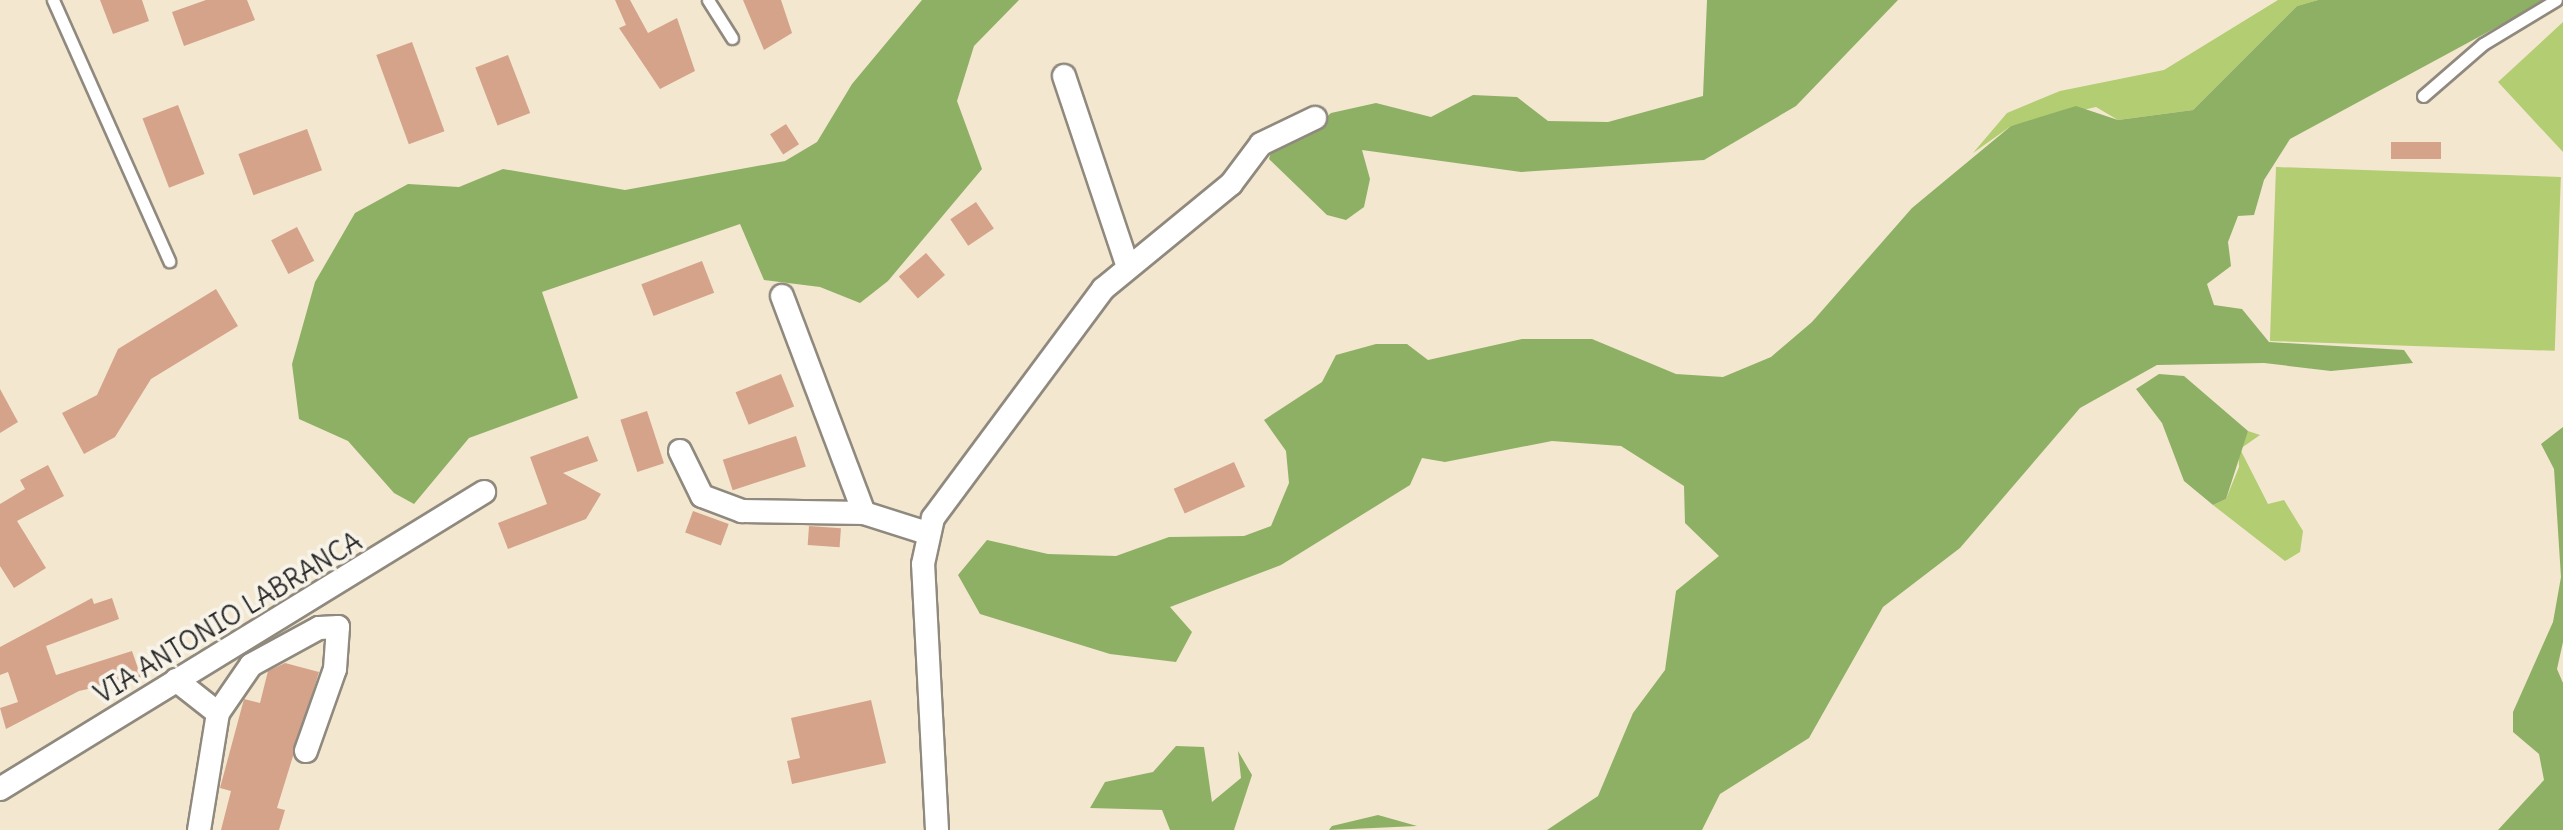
<!DOCTYPE html>
<html>
<head>
<meta charset="utf-8">
<style>
  body { margin:0 }
  #map { position:relative; width:2563px; height:830px; overflow:hidden; background:#f3e7d0; font-family:Delius,sans-serif }
  div>[style] { position:absolute }
  .green>* { inset:0; background:#b3cd72; transform-origin:0 0 }
  .forest>* { inset:0; background:#8eb064 }
  .building>* { inset:0; background:#d5a38a; transform-origin:0 0 }
  .roads { filter:drop-shadow(2px 0 #8f897e) drop-shadow(-2px 0 #8f897e) drop-shadow(0 2px #8f897e) drop-shadow(0 -2px #8f897e) }
  .lane>* { height:11px; margin:-5.5px; padding:0 5.5px; transform-origin:5.5px; border-radius:5.5px; background:#fff }
  .street>* { height:22px; margin:-11px; padding:0 11px; transform-origin:11px; border-radius:11px; background:#fff }
  span { translate:-50% -50%; white-space:nowrap; text-align:center; line-height:1.15; -webkit-text-stroke:8px #f7f3e8; paint-order:stroke }
  .street-label { font-size:26px; color:#2b2b2b }
</style>
</head>
<body>
<div id="map">
  <div class="green">
    <div style="clip-path:polygon(2278px 0,2318px 0,2297px 6px,2193px 110px,2118px 120px,2096px 107px,2011px 126px,1973px 153px,2007px 113px,2060px 91px,2164px 70px)"></div>
    <div style="clip-path:polygon(2563px 22px,2563px 152px,2498px 82px)"></div>
    <div style="left:2276px;top:167px;width:285px;height:174px;rotate:2deg"></div>
    <div style="clip-path:polygon(2248px 431px,2260px 435px,2240px 449px,2268px 504px,2284px 500px,2303px 531px,2300px 552px,2285px 561px,2213px 505px,2226px 499px,2239px 467px,2238px 448px)"></div>
  </div>
  <div class="forest">
    <div style="clip-path:polygon(922px 0,1019px 0,974px 46px,957px 101px,982px 169px,888px 281px,860px 303px,820px 287px,764px 280px,740px 224px,542px 292px,578px 398px,469px 438px,414px 504px,394px 493px,348px 441px,299px 419px,292px 364px,315px 282px,355px 213px,408px 184px,459px 187px,503px 169px,625px 190px,785px 161px,817px 142px,852px 84px)"></div>
    <div style="clip-path:polygon(1707px 0,1898px 0,1796px 106px,1704px 160px,1521px 172px,1362px 150px,1370px 179px,1364px 207px,1346px 220px,1327px 215px,1269px 159px,1274px 142px,1302px 139px,1331px 113px,1376px 103px,1431px 117px,1473px 95px,1517px 97px,1548px 121px,1608px 122px,1703px 96px)"></div>
    <div style="clip-path:polygon(2318px 0,2547px 0,2290px 139px,2264px 180px,2254px 215px,2238px 216px,2228px 242px,2231px 266px,2207px 284px,2214px 305px,2242px 309px,2269px 342px,2404px 350px,2413px 363px,2331px 371px,2264px 363px,2157px 365px,2080px 408px,1960px 548px,1883px 607px,1809px 738px,1720px 794px,1702px 830px,1547px 830px,1598px 796px,1633px 713px,1665px 670px,1676px 591px,1719px 556px,1685px 523px,1684px 486px,1621px 446px,1552px 441px,1445px 462px,1422px 458px,1410px 485px,1281px 565px,1170px 607px,1192px 632px,1176px 662px,1110px 654px,980px 614px,958px 575px,987px 540px,1048px 554px,1116px 556px,1169px 537px,1244px 536px,1271px 526px,1289px 483px,1286px 451px,1264px 420px,1322px 382px,1336px 355px,1376px 344px,1407px 344px,1428px 360px,1522px 339px,1592px 339px,1676px 374px,1723px 377px,1771px 357px,1812px 322px,1912px 208px,2011px 126px,2076px 106px,2118px 120px,2193px 110px,2297px 6px)"></div>
    <div style="clip-path:polygon(2159px 374px,2184px 376px,2248px 431px,2226px 499px,2213px 505px,2184px 481px,2162px 423px,2136px 389px)"></div>
    <div style="clip-path:polygon(2563px 427px,2563px 642px,2557px 669px,2563px 683px,2563px 830px,2498px 830px,2544px 780px,2539px 754px,2513px 732px,2513px 712px,2553px 622px,2561px 577px,2554px 469px,2541px 444px)"></div>
    <div style="clip-path:polygon(1176px 746px,1204px 747px,1212px 802px,1241px 778px,1238px 751px,1252px 775px,1234px 830px,1170px 830px,1162px 810px,1090px 808px,1105px 782px,1153px 772px)"></div>
    <div style="clip-path:polygon(1378px 815px,1417px 826px,1329px 830px,1332px 826px)"></div>
  </div>
  <div class="building">
    <div style="clip-path:polygon(100px 0,142px 0,149px 21px,113px 34px)"></div>
    <div style="clip-path:polygon(206px 0,247px 0,255px 20px,184px 46px,172px 12px)"></div>
    <div style="clip-path:polygon(615px 0,630px 0,648px 33px,677px 18px,695px 71px,660px 89px,619px 28px,626px 25px)"></div>
    <div style="clip-path:polygon(743px 0,781px 0,792px 33px,764px 50px)"></div>
    <div style="left:412px;top:42px;width:95px;height:38px;rotate:70deg"></div>
    <div style="left:508px;top:55px;width:62px;height:35px;rotate:69deg"></div>
    <div style="left:178px;top:105px;width:74px;height:38px;rotate:69deg"></div>
    <div style="left:786px;top:124px;width:24px;height:19px;rotate:57deg"></div>
    <div style="left:307px;top:129px;width:44px;height:73px;rotate:70deg"></div>
    <div style="left:2441px;top:142px;width:17px;height:50px;rotate:90deg"></div>
    <div style="left:976px;top:202px;width:32px;height:31px;rotate:56deg"></div>
    <div style="left:297px;top:227px;width:38px;height:29px;rotate:63deg"></div>
    <div style="left:926px;top:253px;width:29px;height:36px;rotate:49deg"></div>
    <div style="left:702px;top:261px;width:34px;height:65px;rotate:69deg"></div>
    <div style="clip-path:polygon(216px 289px,238px 326px,151px 379px,115px 437px,84px 454px,62px 413px,97px 395px,118px 349px)"></div>
    <div style="left:781px;top:374px;width:35px;height:49px;rotate:68deg"></div>
    <div style="clip-path:polygon(0 389px,18px 422px,0 433px)"></div>
    <div style="left:647px;top:411px;width:55px;height:28px;rotate:72deg"></div>
    <div style="clip-path:polygon(588px 436px,598px 461px,563px 473px,601px 494px,586px 519px,508px 549px,498px 523px,547px 504px,530px 457px)"></div>
    <div style="left:796px;top:436px;width:32px;height:77px;rotate:72deg"></div>
    <div style="left:1234px;top:462px;width:27px;height:66px;rotate:66deg"></div>
    <div style="clip-path:polygon(48px 465px,64px 496px,17px 521px,46px 568px,14px 588px,0 566px,0 504px,25px 489px,20px 480px)"></div>
    <div style="left:693px;top:511px;width:38px;height:23px;rotate:20deg"></div>
    <div style="left:809px;top:526px;width:32px;height:19px;rotate:4deg"></div>
    <div style="clip-path:polygon(92px 598px,94px 604px,112px 598px,119px 619px,46px 646px,56px 675px,132px 651px,141px 677px,79px 691px,6px 729px,0 708px,18px 702px,8px 672px,0 675px,0 647px)"></div>
    <div style="clip-path:polygon(285px 663px,319px 672px,277px 808px,285px 810px,279px 830px,221px 830px,231px 791px,220px 788px,244px 699px,260px 703px,268px 671px)"></div>
    <div style="clip-path:polygon(871px 700px,886px 763px,792px 784px,787px 761px,800px 758px,791px 718px)"></div>
  </div>
  <div class="roads">
    <div class="lane">
      <div style="left:53px;top:0;width:286px;rotate:66deg"></div>
      <div style="left:708px;top:0;width:45px;rotate:57.7deg"></div>
      <div style="left:2423px;top:96px;width:79px;rotate:-40.9deg"></div>
      <div style="left:2483px;top:44px;width:85px;rotate:-31.1deg"></div>
    </div>
    <div class="street">
      <div style="left:1064px;top:76px;width:201px;rotate:71.5deg"></div>
      <div style="left:782px;top:296px;width:232px;rotate:69.3deg"></div>
      <div style="left:680px;top:451px;width:50px;rotate:63.9deg"></div>
      <div style="left:702px;top:496px;width:43px;rotate:20.6deg"></div>
      <div style="left:742px;top:511px;width:122px;rotate:0.9deg"></div>
      <div style="left:864px;top:513px;width:66px;rotate:17.6deg"></div>
      <div style="left:176px;top:680px;width:53px;rotate:38.2deg"></div>
      <div style="left:218px;top:713px;width:119px;rotate:99.2deg"></div>
      <div style="left:218px;top:713px;width:58px;rotate:-55.5deg"></div>
      <div style="left:251px;top:665px;width:77px;rotate:-28.6deg"></div>
      <div style="left:319px;top:628px;width:19px;rotate:-3deg"></div>
      <div style="left:338px;top:627px;width:42px;rotate:94.1deg"></div>
      <div style="left:335px;top:669px;width:87px;rotate:109.5deg"></div>
      <div style="left:0;top:789px;width:568px;rotate:-31.53deg"></div>
      <div style="left:937px;top:830px;width:266px;rotate:-93deg"></div>
      <div style="left:923px;top:564px;width:47px;rotate:-77.7deg"></div>
      <div style="left:933px;top:518px;width:285px;rotate:-53.4deg"></div>
      <div style="left:1103px;top:289px;width:166px;rotate:-39.4deg"></div>
      <div style="left:1231px;top:184px;width:50px;rotate:-53.1deg"></div>
      <div style="left:1261px;top:144px;width:60px;rotate:-25.7deg"></div>
    </div>
  </div>
  <div class="street-label">
    <span style="left:228px;top:618px;rotate:-31deg">VIA ANTONIO LABRANCA</span>
  </div>
</div>
</body>
</html>
